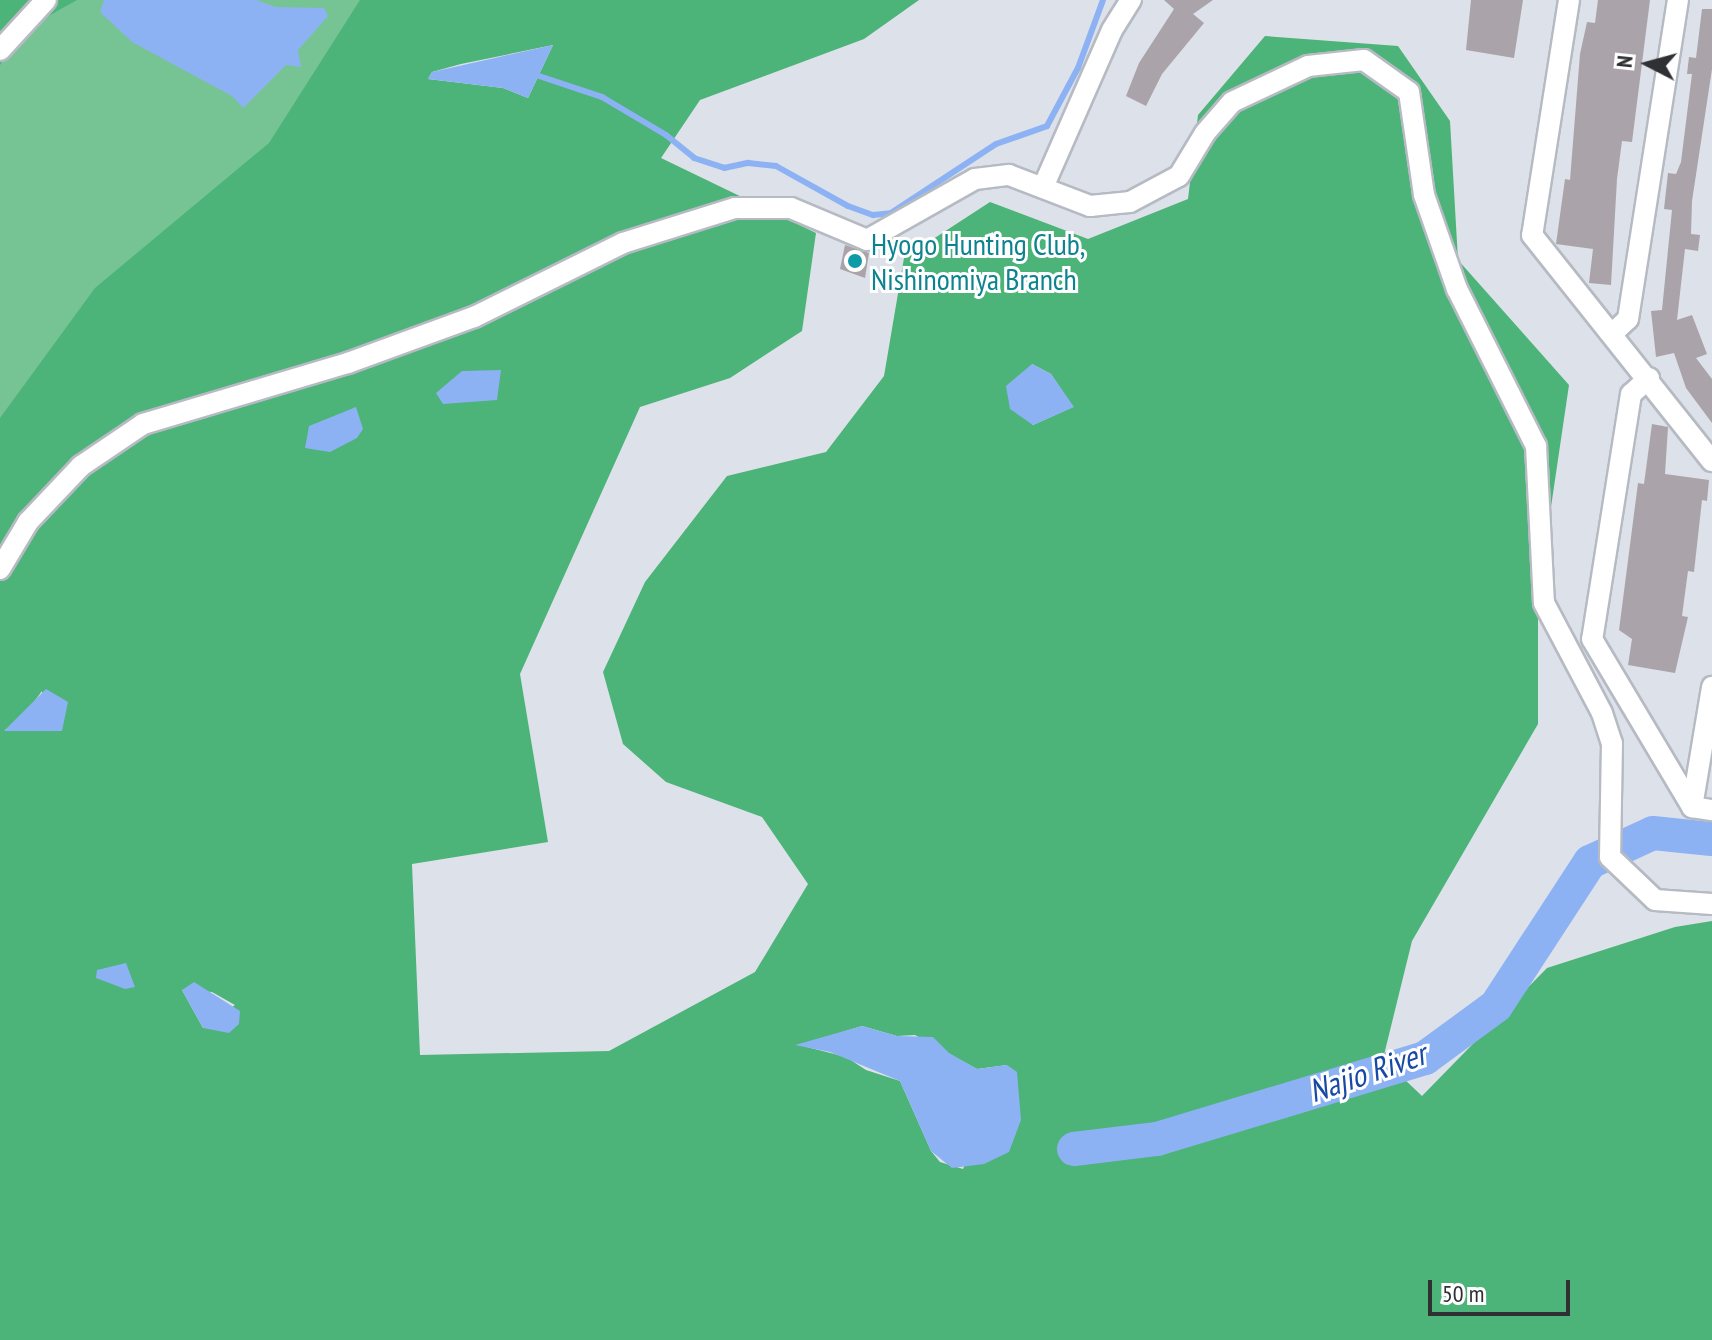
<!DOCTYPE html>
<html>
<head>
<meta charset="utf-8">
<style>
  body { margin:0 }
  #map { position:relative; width:1712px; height:1340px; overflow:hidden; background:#dce1ea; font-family:"PT Sans Narrow",sans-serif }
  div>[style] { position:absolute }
  .green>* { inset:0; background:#76c394 }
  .forest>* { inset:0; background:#4cb379 }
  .water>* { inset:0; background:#8db2f4 }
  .stream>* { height:6px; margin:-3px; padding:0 3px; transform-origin:3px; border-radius:3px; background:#8db2f4 }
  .river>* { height:34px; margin:-17px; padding:0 17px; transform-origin:17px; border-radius:17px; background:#8db2f4 }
  .building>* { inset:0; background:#aba3aa }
  .roads { filter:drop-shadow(2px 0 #b6bac3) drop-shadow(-2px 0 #b6bac3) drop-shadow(0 2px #b6bac3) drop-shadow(0 -2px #b6bac3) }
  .minor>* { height:20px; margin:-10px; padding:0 10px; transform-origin:10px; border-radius:10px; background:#fff }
  .dots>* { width:22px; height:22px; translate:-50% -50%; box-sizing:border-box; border:4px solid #fff; border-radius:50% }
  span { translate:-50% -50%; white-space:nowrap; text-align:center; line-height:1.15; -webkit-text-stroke:6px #fff; paint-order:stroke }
  .culture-label { font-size:30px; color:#0d838f }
  .left { translate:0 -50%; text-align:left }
  .water-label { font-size:32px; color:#1749a5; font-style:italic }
  .north { position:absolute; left:1608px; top:24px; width:80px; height:80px; -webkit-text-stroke:6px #fff; paint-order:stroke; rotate:276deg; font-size:22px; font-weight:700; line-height:32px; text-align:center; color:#2e3033 }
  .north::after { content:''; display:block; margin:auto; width:28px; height:36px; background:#2e3033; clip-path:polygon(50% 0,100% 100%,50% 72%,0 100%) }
  .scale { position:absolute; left:1428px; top:1280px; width:142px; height:36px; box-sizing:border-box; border:4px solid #2e3033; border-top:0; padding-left:10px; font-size:24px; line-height:28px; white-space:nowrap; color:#2e3033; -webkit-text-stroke:6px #fff; paint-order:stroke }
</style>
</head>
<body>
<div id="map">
  <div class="green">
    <div style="clip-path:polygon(0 0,387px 0,0 487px)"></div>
  </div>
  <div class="forest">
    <div style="clip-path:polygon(0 0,77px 0,25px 29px,0 65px)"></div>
    <div style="clip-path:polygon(evenodd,360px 0,919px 0,864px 39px,700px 100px,661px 158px,816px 233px,802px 331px,730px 378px,640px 407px,520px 674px,548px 842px,412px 864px,420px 1055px,609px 1051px,755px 972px,808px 884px,762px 817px,666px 782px,623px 744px,603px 672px,645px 582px,727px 476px,826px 452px,884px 376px,904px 258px,990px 202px,1088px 239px,1188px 199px,1198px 115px,1265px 36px,1398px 46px,1450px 121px,1458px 260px,1569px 385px,1538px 595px,1538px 724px,1412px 941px,1383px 1059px,1422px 1096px,1547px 968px,1675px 927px,1712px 921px,1712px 1340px,0 1340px,0 418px,95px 288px,269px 143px,360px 0,553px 45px,528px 98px,503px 88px,428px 79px,432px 72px,461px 64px,553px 45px,360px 0,1032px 364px,1051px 374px,1073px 407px,1033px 425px,1026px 417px,1032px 364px,360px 0,42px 691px,45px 728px,5px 730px,22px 718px,42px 691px,360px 0,182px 990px,212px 992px,235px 1005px,203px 1028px,182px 990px,360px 0,862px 1026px,897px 1036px,915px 1035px,977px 1069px,1007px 1065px,963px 1169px,940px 1162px,931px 1151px,900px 1081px,866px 1070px,846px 1057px,799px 1045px,862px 1026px)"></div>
  </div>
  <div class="water">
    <div style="clip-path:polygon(104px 0,256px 0,276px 7px,324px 8px,328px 16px,298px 50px,301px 67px,286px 65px,243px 108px,232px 96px,132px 42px,100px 12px)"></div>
    <div style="clip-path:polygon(553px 45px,528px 98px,503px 88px,428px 79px,432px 72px)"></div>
    <div style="clip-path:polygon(1032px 364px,1051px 374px,1074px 407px,1033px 425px,1010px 409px,1006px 386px)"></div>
    <div style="clip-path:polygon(501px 370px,497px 400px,443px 404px,436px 393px,462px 371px)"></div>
    <div style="clip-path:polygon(356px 407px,363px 429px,357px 438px,330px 452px,305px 448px,309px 426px)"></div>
    <div style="clip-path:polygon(46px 689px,68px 702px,62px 731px,4px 731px)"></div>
    <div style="clip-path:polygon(126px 963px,135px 987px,125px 989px,96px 978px,97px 970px)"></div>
    <div style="clip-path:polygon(194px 982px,240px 1011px,239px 1024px,229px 1033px,203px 1028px,182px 990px)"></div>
    <div style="clip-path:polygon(862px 1026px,897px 1036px,933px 1037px,949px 1053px,977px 1069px,1007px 1065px,1017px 1072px,1021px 1120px,1009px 1152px,984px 1164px,952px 1168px,931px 1151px,900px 1081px,830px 1052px,795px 1045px)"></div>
  </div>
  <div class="stream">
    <div style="left:536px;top:75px;width:70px;rotate:18.4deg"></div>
    <div style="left:602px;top:97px;width:74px;rotate:30.7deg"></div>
    <div style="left:666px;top:135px;width:36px;rotate:39deg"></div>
    <div style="left:694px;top:158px;width:32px;rotate:18deg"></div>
    <div style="left:724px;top:168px;width:25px;rotate:-12deg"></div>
    <div style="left:748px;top:163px;width:28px;rotate:6deg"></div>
    <div style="left:776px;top:166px;width:82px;rotate:29.1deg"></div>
    <div style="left:848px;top:206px;width:27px;rotate:20deg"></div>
    <div style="left:873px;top:215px;width:18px;rotate:-6deg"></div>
    <div style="left:891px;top:213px;width:126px;rotate:-33.3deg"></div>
    <div style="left:996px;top:144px;width:54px;rotate:-19.4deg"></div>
    <div style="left:1047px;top:126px;width:66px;rotate:-61.9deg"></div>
    <div style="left:1078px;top:68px;width:72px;rotate:-69.8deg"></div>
  </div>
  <div class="river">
    <div style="left:1074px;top:1149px;width:84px;rotate:-6.9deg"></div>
    <div style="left:1157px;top:1139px;width:280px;rotate:-16.8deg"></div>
    <div style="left:1425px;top:1058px;width:88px;rotate:-36.2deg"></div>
    <div style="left:1496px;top:1006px;width:172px;rotate:-56.9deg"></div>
    <div style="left:1590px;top:862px;width:69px;rotate:-24.7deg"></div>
    <div style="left:1653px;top:833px;width:59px;rotate:5.8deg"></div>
  </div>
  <div class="building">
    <div style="clip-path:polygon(1164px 0,1213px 0,1193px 14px,1204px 23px,1162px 74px,1146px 106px,1126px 96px,1139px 63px,1174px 9px)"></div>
    <div style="clip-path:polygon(1471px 0,1523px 0,1514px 58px,1466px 50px)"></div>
    <div style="clip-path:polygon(1598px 0,1650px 0,1632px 142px,1622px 141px,1617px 179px,1611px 285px,1589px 283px,1593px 249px,1556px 244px,1565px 179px,1570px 180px,1580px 54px,1587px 22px,1595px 23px)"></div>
    <div style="clip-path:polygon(1702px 9px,1712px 9px,1712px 69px,1692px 201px,1691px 234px,1700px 235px,1698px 251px,1685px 249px,1677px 320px,1692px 315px,1707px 354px,1696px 358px,1712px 379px,1712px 423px,1686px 388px,1674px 353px,1656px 357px,1651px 311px,1662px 310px,1672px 210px,1664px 209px,1668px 173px,1676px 174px,1681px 162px,1692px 74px,1687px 74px,1689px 57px,1696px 58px)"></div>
    <div style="clip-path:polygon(845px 245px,869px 253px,865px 278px,840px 269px)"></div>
    <div style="clip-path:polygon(1652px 424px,1668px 427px,1665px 474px,1709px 480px,1707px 501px,1702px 500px,1694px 572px,1688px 571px,1682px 616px,1688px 617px,1675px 673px,1628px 665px,1632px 639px,1619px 630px,1638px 483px,1644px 484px)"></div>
  </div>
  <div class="roads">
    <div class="minor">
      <div style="left:1569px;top:0;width:238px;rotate:98.9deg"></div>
      <div style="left:1532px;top:235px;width:289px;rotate:51.5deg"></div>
      <div style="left:0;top:50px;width:68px;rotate:-47.4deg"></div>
      <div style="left:1044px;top:185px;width:169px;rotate:-66.3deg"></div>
      <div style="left:1112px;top:30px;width:36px;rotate:-58deg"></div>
      <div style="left:1614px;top:332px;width:19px;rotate:-43deg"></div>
      <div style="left:1628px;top:319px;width:323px;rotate:-81.1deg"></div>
      <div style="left:1649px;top:378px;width:24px;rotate:138deg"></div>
      <div style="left:1631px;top:394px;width:248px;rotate:99deg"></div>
      <div style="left:1592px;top:639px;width:196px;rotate:59.2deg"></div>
      <div style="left:1692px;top:807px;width:20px;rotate:9deg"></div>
      <div style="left:0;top:569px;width:55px;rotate:-59.2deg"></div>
      <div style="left:28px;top:522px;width:77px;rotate:-46.6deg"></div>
      <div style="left:81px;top:466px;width:75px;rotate:-34.1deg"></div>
      <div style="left:143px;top:424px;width:214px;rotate:-16.6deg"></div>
      <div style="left:348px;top:363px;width:134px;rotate:-20.1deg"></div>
      <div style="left:474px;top:317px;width:166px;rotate:-26.4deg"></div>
      <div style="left:623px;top:243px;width:117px;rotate:-17.4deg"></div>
      <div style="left:735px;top:208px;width:56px"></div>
      <div style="left:791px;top:208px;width:82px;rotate:22.8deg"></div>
      <div style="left:867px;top:240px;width:124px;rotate:-29.5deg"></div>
      <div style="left:975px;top:179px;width:34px;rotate:-7deg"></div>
      <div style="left:1009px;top:175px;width:87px;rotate:20.9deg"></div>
      <div style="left:1090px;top:206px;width:40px;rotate:-5.7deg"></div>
      <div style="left:1130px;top:202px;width:55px;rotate:-28deg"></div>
      <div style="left:1179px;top:176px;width:50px;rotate:-58.8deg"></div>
      <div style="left:1205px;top:133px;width:41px;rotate:-48.9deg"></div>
      <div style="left:1232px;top:102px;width:84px;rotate:-25.3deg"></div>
      <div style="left:1308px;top:66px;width:56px;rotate:-6.1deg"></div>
      <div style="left:1364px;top:60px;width:55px;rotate:35.4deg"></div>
      <div style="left:1409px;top:92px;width:104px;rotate:81.7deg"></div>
      <div style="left:1424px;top:195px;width:100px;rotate:70.7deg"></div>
      <div style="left:1457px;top:289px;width:176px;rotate:63.3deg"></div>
      <div style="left:1536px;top:446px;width:157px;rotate:87.1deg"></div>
      <div style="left:1544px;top:603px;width:124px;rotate:62.2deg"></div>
      <div style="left:1602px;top:713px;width:32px;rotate:72deg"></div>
      <div style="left:1612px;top:743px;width:114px;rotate:91deg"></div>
      <div style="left:1610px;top:857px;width:62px;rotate:43.7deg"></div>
      <div style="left:1655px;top:900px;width:57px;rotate:4deg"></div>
      <div style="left:1692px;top:807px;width:122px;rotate:-80.5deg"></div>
    </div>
  </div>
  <div class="dots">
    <div style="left:855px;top:261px;background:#0f9aa8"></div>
  </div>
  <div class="culture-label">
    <span class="left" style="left:871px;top:261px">Hyogo Hunting Club,<br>Nishinomiya Branch</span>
  </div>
  <div class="water-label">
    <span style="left:1367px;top:1072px;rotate:-19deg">Najio River</span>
  </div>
  <div class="north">N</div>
  <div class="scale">50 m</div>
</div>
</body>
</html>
